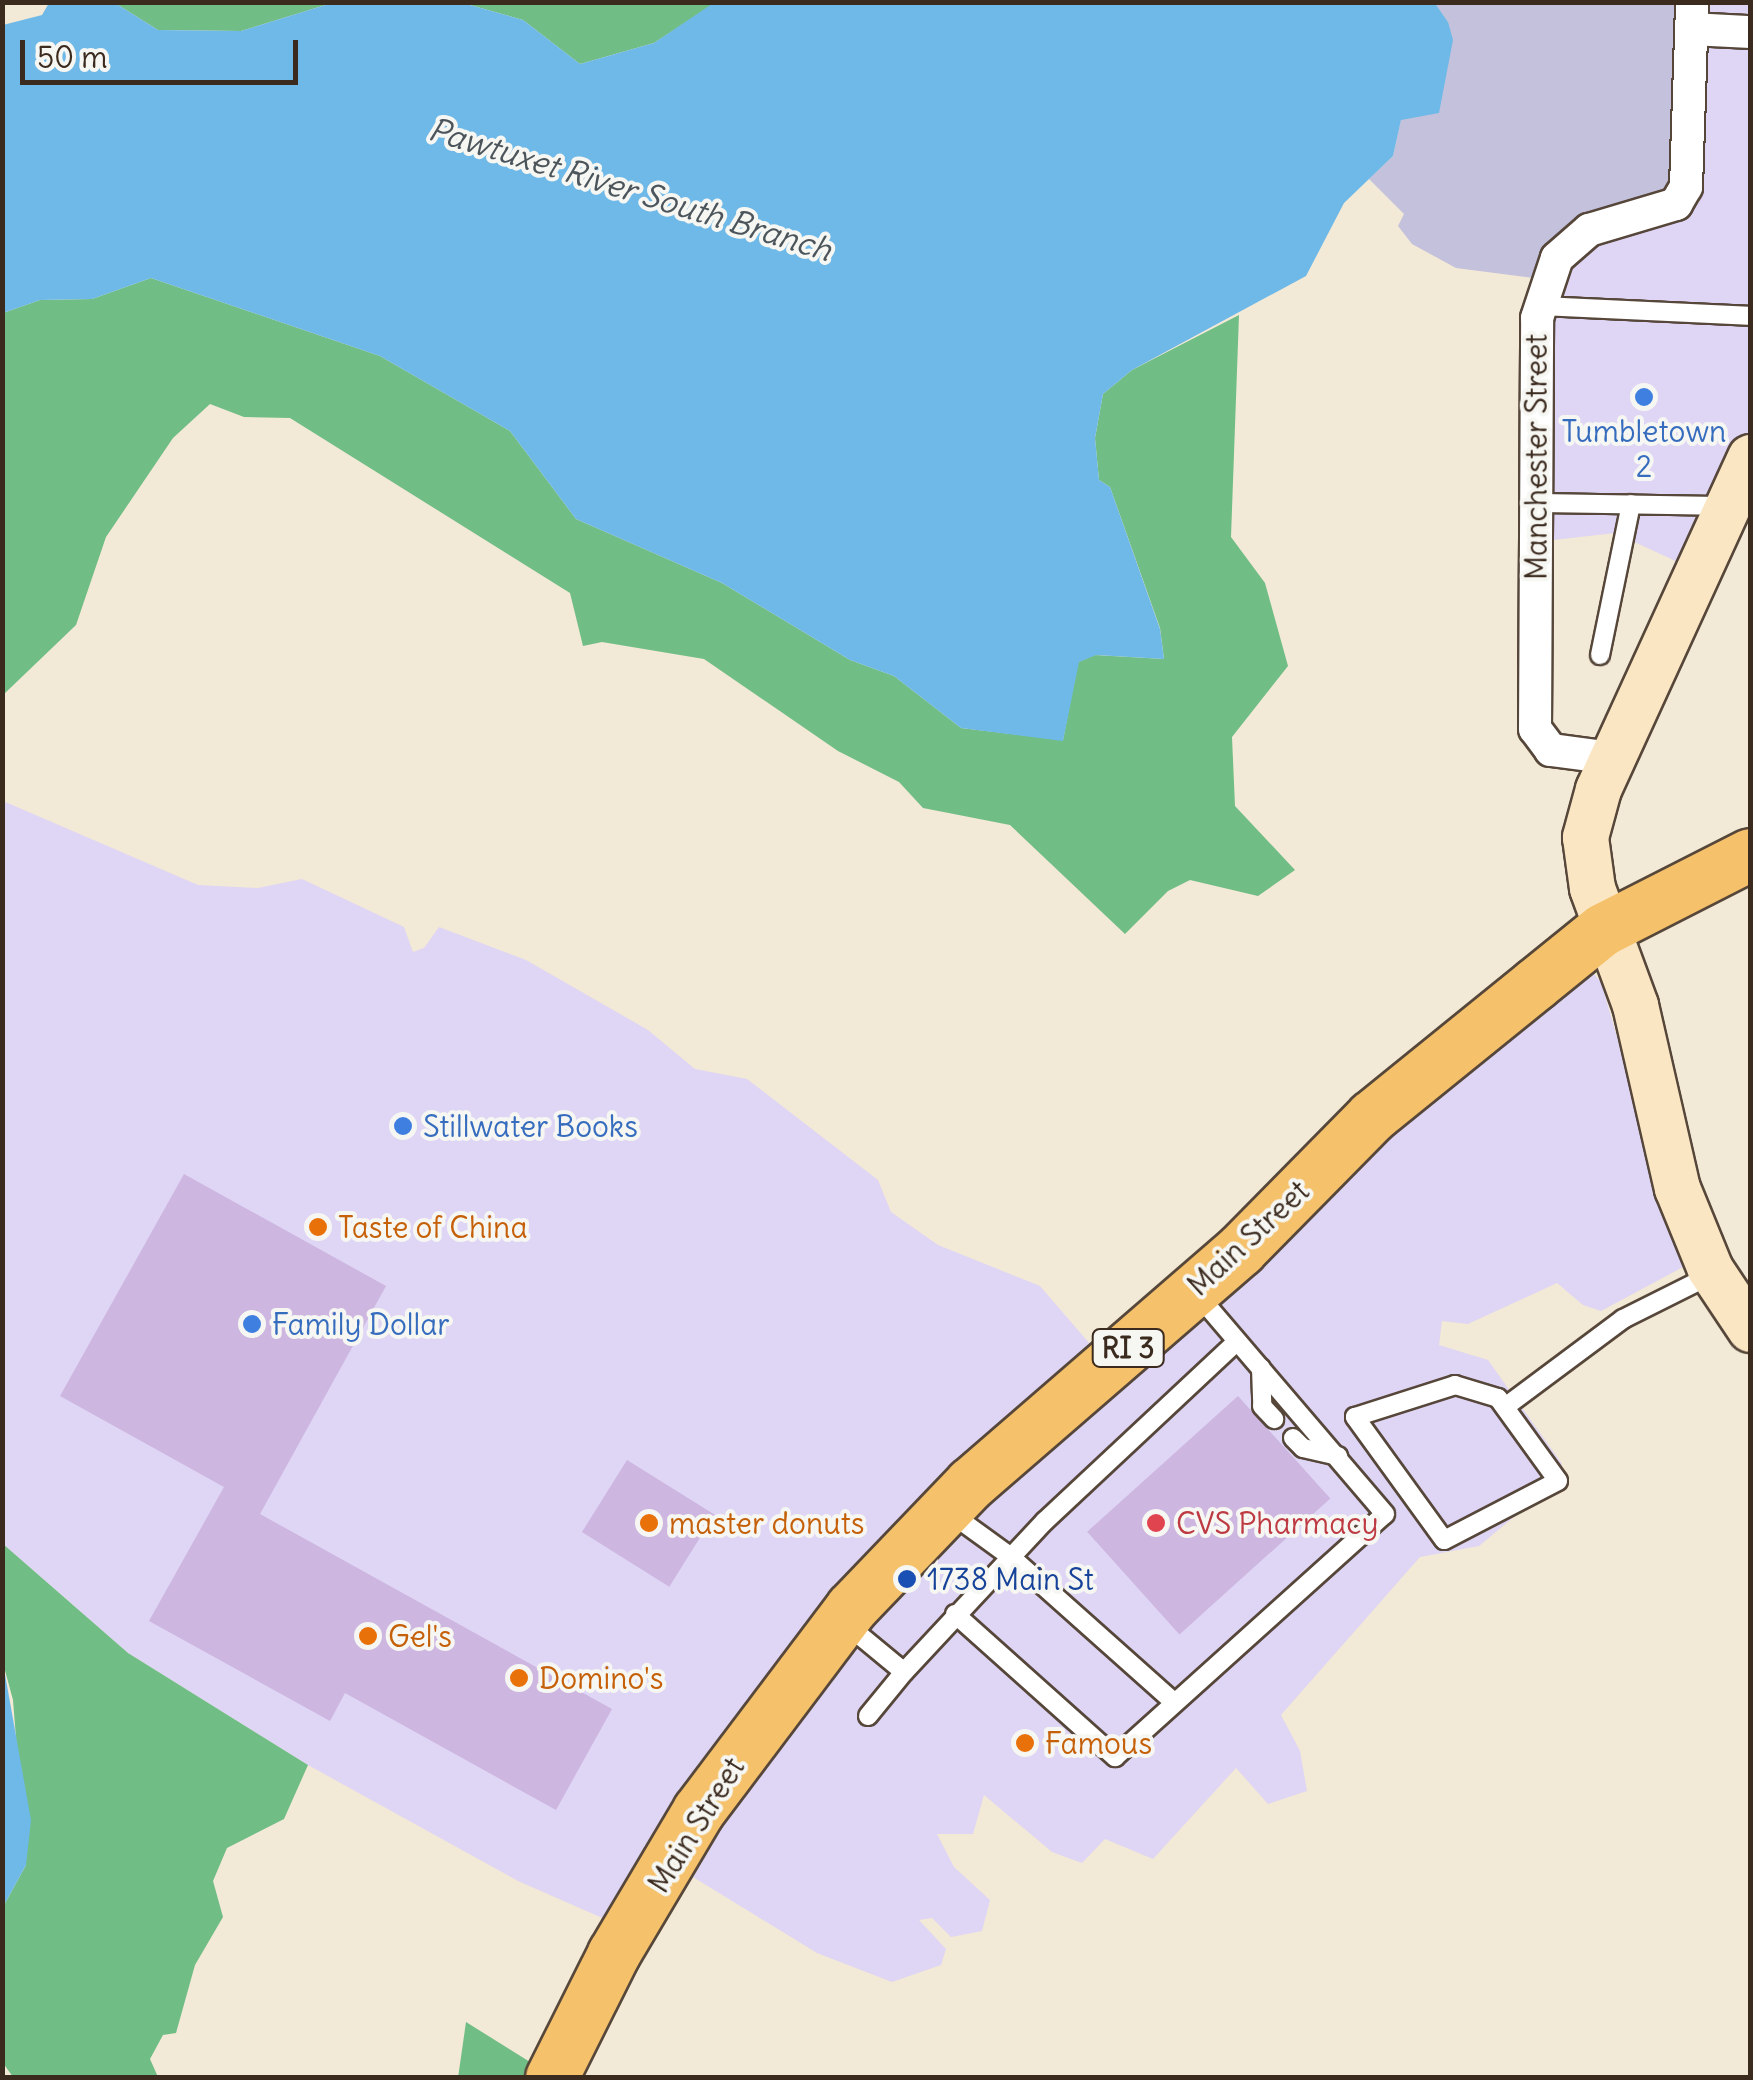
<!DOCTYPE html>
<html>
<head>
<meta charset="utf-8">
<style>
  body { margin:0 }
  #map { position:relative; width:1753px; height:2080px; overflow:hidden; background:#f2e9d6; font-family:Delius,sans-serif }
  div>[style] { position:absolute }
  .built>* { inset:0; background:#dfd5f5 }
  .industrial>* { inset:0; background:#c3c1db }
  .forest>* { inset:0; background:#71bd86 }
  .water>* { inset:0; background:#6fb9e8 }
  .building>* { inset:0; background:#cdb6e0; transform-origin:0 0 }
  .roads { filter:drop-shadow(2px 0 #56473a) drop-shadow(-2px 0 #56473a) drop-shadow(0 2px #56473a) drop-shadow(0 -2px #56473a) }
  .lane>* { height:18px; margin:-9px; padding:0 9px; transform-origin:9px; border-radius:9px; background:#fff }
  .street>* { height:32px; margin:-16px; padding:0 16px; transform-origin:16px; border-radius:16px; background:#fff }
  .secondary>* { height:45px; margin:-22.5px; padding:0 22.5px; transform-origin:22.5px; border-radius:22.5px; background:#fbe6c4 }
  .primary>* { height:52px; margin:-26px; padding:0 26px; transform-origin:26px; border-radius:26px; background:#f5c16b }
  .dots>* { width:28px; height:28px; translate:-50% -50%; box-sizing:border-box; border:5px solid #f6f6f2; border-radius:50% }
  span { translate:-50% -50%; white-space:nowrap; text-align:center; line-height:1.15; -webkit-text-stroke:8px #f6f6f2; paint-order:stroke }
  .shield-label span { padding:2px 8px; background:#f6f6f2; border:2px solid; border-radius:8px; -webkit-text-stroke-width:0 }
  .shield-label { font-size:28px; color:#3b2a1e; font-weight:700 }
  .shop-label { font-size:30px; color:#366cbe }
  .left { translate:0 -50%; text-align:left }
  .street-label { font-size:30px; color:#3b2a1e }
  .food-label { font-size:30px; color:#c56008 }
  .health-label { font-size:30px; color:#be3a42 }
  .transit-label { font-size:30px; color:#164399 }
  .water-label { font-size:32px; color:#4b555b; font-style:italic }
  .frame { position:absolute; inset:0; border:5px solid #3b2a1e; pointer-events:none }
  .scale { position:absolute; left:20px; top:40px; width:278px; height:45px; box-sizing:border-box; border:5px solid #3b2a1e; border-top:0; padding-left:12px; font-size:30px; line-height:35px; white-space:nowrap; color:#3b2a1e; -webkit-text-stroke:8px #f6f6f2; paint-order:stroke }
</style>
</head>
<body>
<div id="map">
  <div class="built">
    <div style="clip-path:polygon(1689px 3px,1750px 3px,1750px 452px,1695px 570px,1615px 533px,1536px 542px,1542px 279px)"></div>
    <div style="clip-path:polygon(3px 801px,198px 885px,258px 888px,302px 879px,404px 927px,413px 952px,424px 948px,439px 927px,526px 960px,648px 1030px,695px 1069px,747px 1079px,878px 1180px,891px 1212px,938px 1245px,1040px 1286px,1102px 1358px,1592px 972px,1601px 982px,1660px 1186px,1696px 1260px,1601px 1311px,1583px 1305px,1557px 1283px,1468px 1324px,1442px 1321px,1439px 1345px,1488px 1360px,1562px 1464px,1557px 1481px,1479px 1546px,1420px 1557px,1281px 1715px,1300px 1751px,1307px 1791px,1268px 1804px,1236px 1768px,1153px 1859px,1105px 1839px,1082px 1863px,1052px 1852px,984px 1795px,973px 1834px,937px 1834px,954px 1867px,990px 1900px,982px 1931px,951px 1937px,932px 1918px,919px 1920px,946px 1949px,941px 1965px,892px 1982px,817px 1953px,670px 1863px,623px 1927px,518px 1881px,308px 1765px,128px 1653px,3px 1544px)"></div>
  </div>
  <div class="industrial">
    <div style="clip-path:polygon(1434px 3px,1690px 3px,1682px 193px,1590px 224px,1542px 279px,1456px 268px,1412px 244px,1398px 226px,1404px 214px,1369px 179px,1393px 156px,1401px 119px,1448px 22px)"></div>
  </div>
  <div class="forest">
    <div style="clip-path:polygon(115px 3px,332px 3px,241px 31px,158px 30px)"></div>
    <div style="clip-path:polygon(463px 3px,715px 3px,654px 43px,580px 64px,523px 20px)"></div>
    <div style="clip-path:polygon(151px 278px,380px 356px,510px 431px,576px 519px,722px 583px,850px 660px,894px 676px,961px 728px,1063px 740px,1078px 662px,1095px 655px,1164px 659px,1160px 628px,1110px 487px,1099px 480px,1095px 438px,1103px 394px,1132px 370px,1239px 315px,1231px 537px,1265px 583px,1288px 666px,1232px 737px,1235px 806px,1295px 870px,1258px 896px,1190px 880px,1168px 891px,1125px 934px,1010px 825px,923px 808px,899px 782px,838px 751px,704px 659px,602px 642px,583px 646px,570px 593px,290px 418px,244px 417px,210px 404px,173px 438px,106px 537px,76px 625px,3px 695px,3px 313px,40px 300px,92px 299px)"></div>
    <div style="clip-path:polygon(3px 1544px,128px 1653px,308px 1765px,284px 1819px,227px 1848px,213px 1881px,223px 1917px,195px 1965px,176px 2033px,163px 2035px,150px 2059px,158px 2077px,13px 2077px,3px 2063px,3px 1907px,26px 1865px,13px 1700px,3px 1663px)"></div>
    <div style="clip-path:polygon(466px 2022px,546px 2072px,545px 2077px,458px 2078px)"></div>
  </div>
  <div class="water">
    <div style="clip-path:polygon(715px 2px,1434px 2px,1448px 22px,1453px 40px,1439px 113px,1401px 120px,1393px 156px,1344px 203px,1306px 276px,1132px 370px,1103px 394px,1095px 438px,1099px 480px,1110px 487px,1160px 629px,1164px 659px,1096px 655px,1079px 662px,1063px 741px,961px 728px,894px 676px,850px 660px,722px 583px,576px 519px,510px 431px,380px 356px,151px 278px,92px 299px,40px 300px,3px 313px,3px 25px,42px 15px,49px 3px,115px 3px,158px 30px,241px 31px,332px 3px,463px 3px,523px 20px,580px 64px,654px 43px)"></div>
    <div style="clip-path:polygon(3px 1663px,31px 1820px,26px 1865px,3px 1907px)"></div>
  </div>
  <div class="building">
    <div style="clip-path:polygon(184px 1174px,386px 1286px,260px 1514px,612px 1709px,556px 1810px,345px 1693px,330px 1721px,149px 1621px,224px 1487px,60px 1396px)"></div>
    <div style="left:1238px;top:1396px;width:138px;height:203px;rotate:48deg"></div>
    <div style="left:627px;top:1460px;width:103px;height:85px;rotate:32deg"></div>
  </div>
  <div class="roads">
    <div class="lane">
      <div style="left:1540px;top:306px;width:210px;rotate:2.7deg"></div>
      <div style="left:1534px;top:503px;width:190px;rotate:0.9deg"></div>
      <div style="left:1600px;top:655px;width:154px;rotate:-78.4deg"></div>
      <div style="left:1261px;top:1368px;width:38px;rotate:88deg"></div>
      <div style="left:1262px;top:1406px;width:18px;rotate:47deg"></div>
      <div style="left:1455px;top:1385px;width:45px;rotate:16.8deg"></div>
      <div style="left:1498px;top:1398px;width:102px;rotate:54.1deg"></div>
      <div style="left:1558px;top:1481px;width:128px;rotate:152.6deg"></div>
      <div style="left:1444px;top:1540px;width:152px;rotate:-125.9deg"></div>
      <div style="left:1355px;top:1417px;width:105px;rotate:-17.7deg"></div>
      <div style="left:1505px;top:1407px;width:147px;rotate:-36.7deg"></div>
      <div style="left:1623px;top:1319px;width:101px;rotate:-26.6deg"></div>
      <div style="left:1293px;top:1438px;width:14px;rotate:45deg"></div>
      <div style="left:1303px;top:1448px;width:36px;rotate:13deg"></div>
      <div style="left:949px;top:1512px;width:77px;rotate:36deg"></div>
      <div style="left:1011px;top:1557px;width:218px;rotate:41.7deg"></div>
      <div style="left:955px;top:1614px;width:215px;rotate:41.8deg"></div>
      <div style="left:1115px;top:1757px;width:363px;rotate:-42deg"></div>
      <div style="left:1385px;top:1514px;width:291px;rotate:-130.5deg"></div>
      <div style="left:846px;top:1624px;width:75px;rotate:39.6deg"></div>
      <div style="left:904px;top:1672px;width:207px;rotate:-47deg"></div>
      <div style="left:1045px;top:1521px;width:260px;rotate:-43.1deg"></div>
      <div style="left:868px;top:1716px;width:57px;rotate:-50.7deg"></div>
    </div>
    <div class="street">
      <div style="left:1692px;top:29px;width:58px;rotate:3deg"></div>
      <div style="left:1612px;top:758px;width:62px;rotate:-172.5deg"></div>
      <div style="left:1551px;top:750px;width:26px;rotate:-127deg"></div>
      <div style="left:1535px;top:729px;width:411px;rotate:-89.7deg"></div>
      <div style="left:1537px;top:318px;width:63px;rotate:-71.6deg"></div>
      <div style="left:1557px;top:258px;width:43px;rotate:-41.2deg"></div>
      <div style="left:1589px;top:230px;width:91px;rotate:-16.6deg"></div>
      <div style="left:1676px;top:204px;width:20px;rotate:-60deg"></div>
      <div style="left:1686px;top:187px;width:185px;rotate:-88.1deg"></div>
    </div>
    <div class="secondary">
      <div style="left:1750px;top:457px;width:365px;rotate:114.6deg"></div>
      <div style="left:1598px;top:789px;width:50px;rotate:105.2deg"></div>
      <div style="left:1585px;top:837px;width:51px;rotate:82.2deg"></div>
      <div style="left:1592px;top:888px;width:125px;rotate:69.8deg"></div>
      <div style="left:1635px;top:1005px;width:188px;rotate:77.1deg"></div>
      <div style="left:1677px;top:1188px;width:87px;rotate:67.8deg"></div>
      <div style="left:1710px;top:1269px;width:72px;rotate:56.3deg"></div>
    </div>
    <div class="primary">
      <div style="left:552px;top:2078px;width:139px;rotate:-63.4deg"></div>
      <div style="left:614px;top:1954px;width:166px;rotate:-59.3deg"></div>
      <div style="left:699px;top:1811px;width:254px;rotate:-53deg"></div>
      <div style="left:852px;top:1608px;width:172px;rotate:-46.2deg"></div>
      <div style="left:971px;top:1484px;width:357px;rotate:-40.9deg"></div>
      <div style="left:1241px;top:1250px;width:187px;rotate:-45.4deg"></div>
      <div style="left:1372px;top:1117px;width:210px;rotate:-39deg"></div>
      <div style="left:1535px;top:985px;width:87px;rotate:-39deg"></div>
      <div style="left:1603px;top:930px;width:165px;rotate:-27deg"></div>
    </div>
  </div>
  <div class="dots">
    <div style="left:1644px;top:397px;background:#3f7fe0"></div>
    <div style="left:403px;top:1126px;background:#3f7fe0"></div>
    <div style="left:318px;top:1227px;background:#e8710a"></div>
    <div style="left:252px;top:1324px;background:#3f7fe0"></div>
    <div style="left:649px;top:1523px;background:#e8710a"></div>
    <div style="left:1156px;top:1523px;background:#e0444e"></div>
    <div style="left:907px;top:1579px;background:#1a4fb4"></div>
    <div style="left:368px;top:1636px;background:#e8710a"></div>
    <div style="left:519px;top:1678px;background:#e8710a"></div>
    <div style="left:1025px;top:1743px;background:#e8710a"></div>
  </div>
  <div class="shield-label">
    <span style="left:1128px;top:1348px">RI 3</span>
  </div>
  <div class="shop-label">
    <span style="left:1644px;top:448px">Tumbletown<br>2</span>
    <span class="left" style="left:423px;top:1126px">Stillwater Books</span>
    <span class="left" style="left:272px;top:1324px">Family Dollar</span>
  </div>
  <div class="street-label">
    <span style="left:1536px;top:457px;rotate:-90deg">Manchester Street</span>
    <span style="left:1248px;top:1238px;rotate:-43deg">Main Street</span>
    <span style="left:696px;top:1825px;rotate:-58deg">Main Street</span>
  </div>
  <div class="food-label">
    <span class="left" style="left:338px;top:1227px">Taste of China</span>
    <span class="left" style="left:669px;top:1523px">master donuts</span>
    <span class="left" style="left:388px;top:1636px">Gel's</span>
    <span class="left" style="left:539px;top:1678px">Domino's</span>
    <span class="left" style="left:1045px;top:1743px">Famous</span>
  </div>
  <div class="health-label">
    <span class="left" style="left:1176px;top:1523px">CVS Pharmacy</span>
  </div>
  <div class="transit-label">
    <span class="left" style="left:927px;top:1579px">1738 Main St</span>
  </div>
  <div class="water-label">
    <span style="left:630px;top:190px;rotate:17deg">Pawtuxet River South Branch</span>
  </div>
  <div class="frame"></div>
  <div class="scale">50 m</div>
</div>
</body>
</html>
